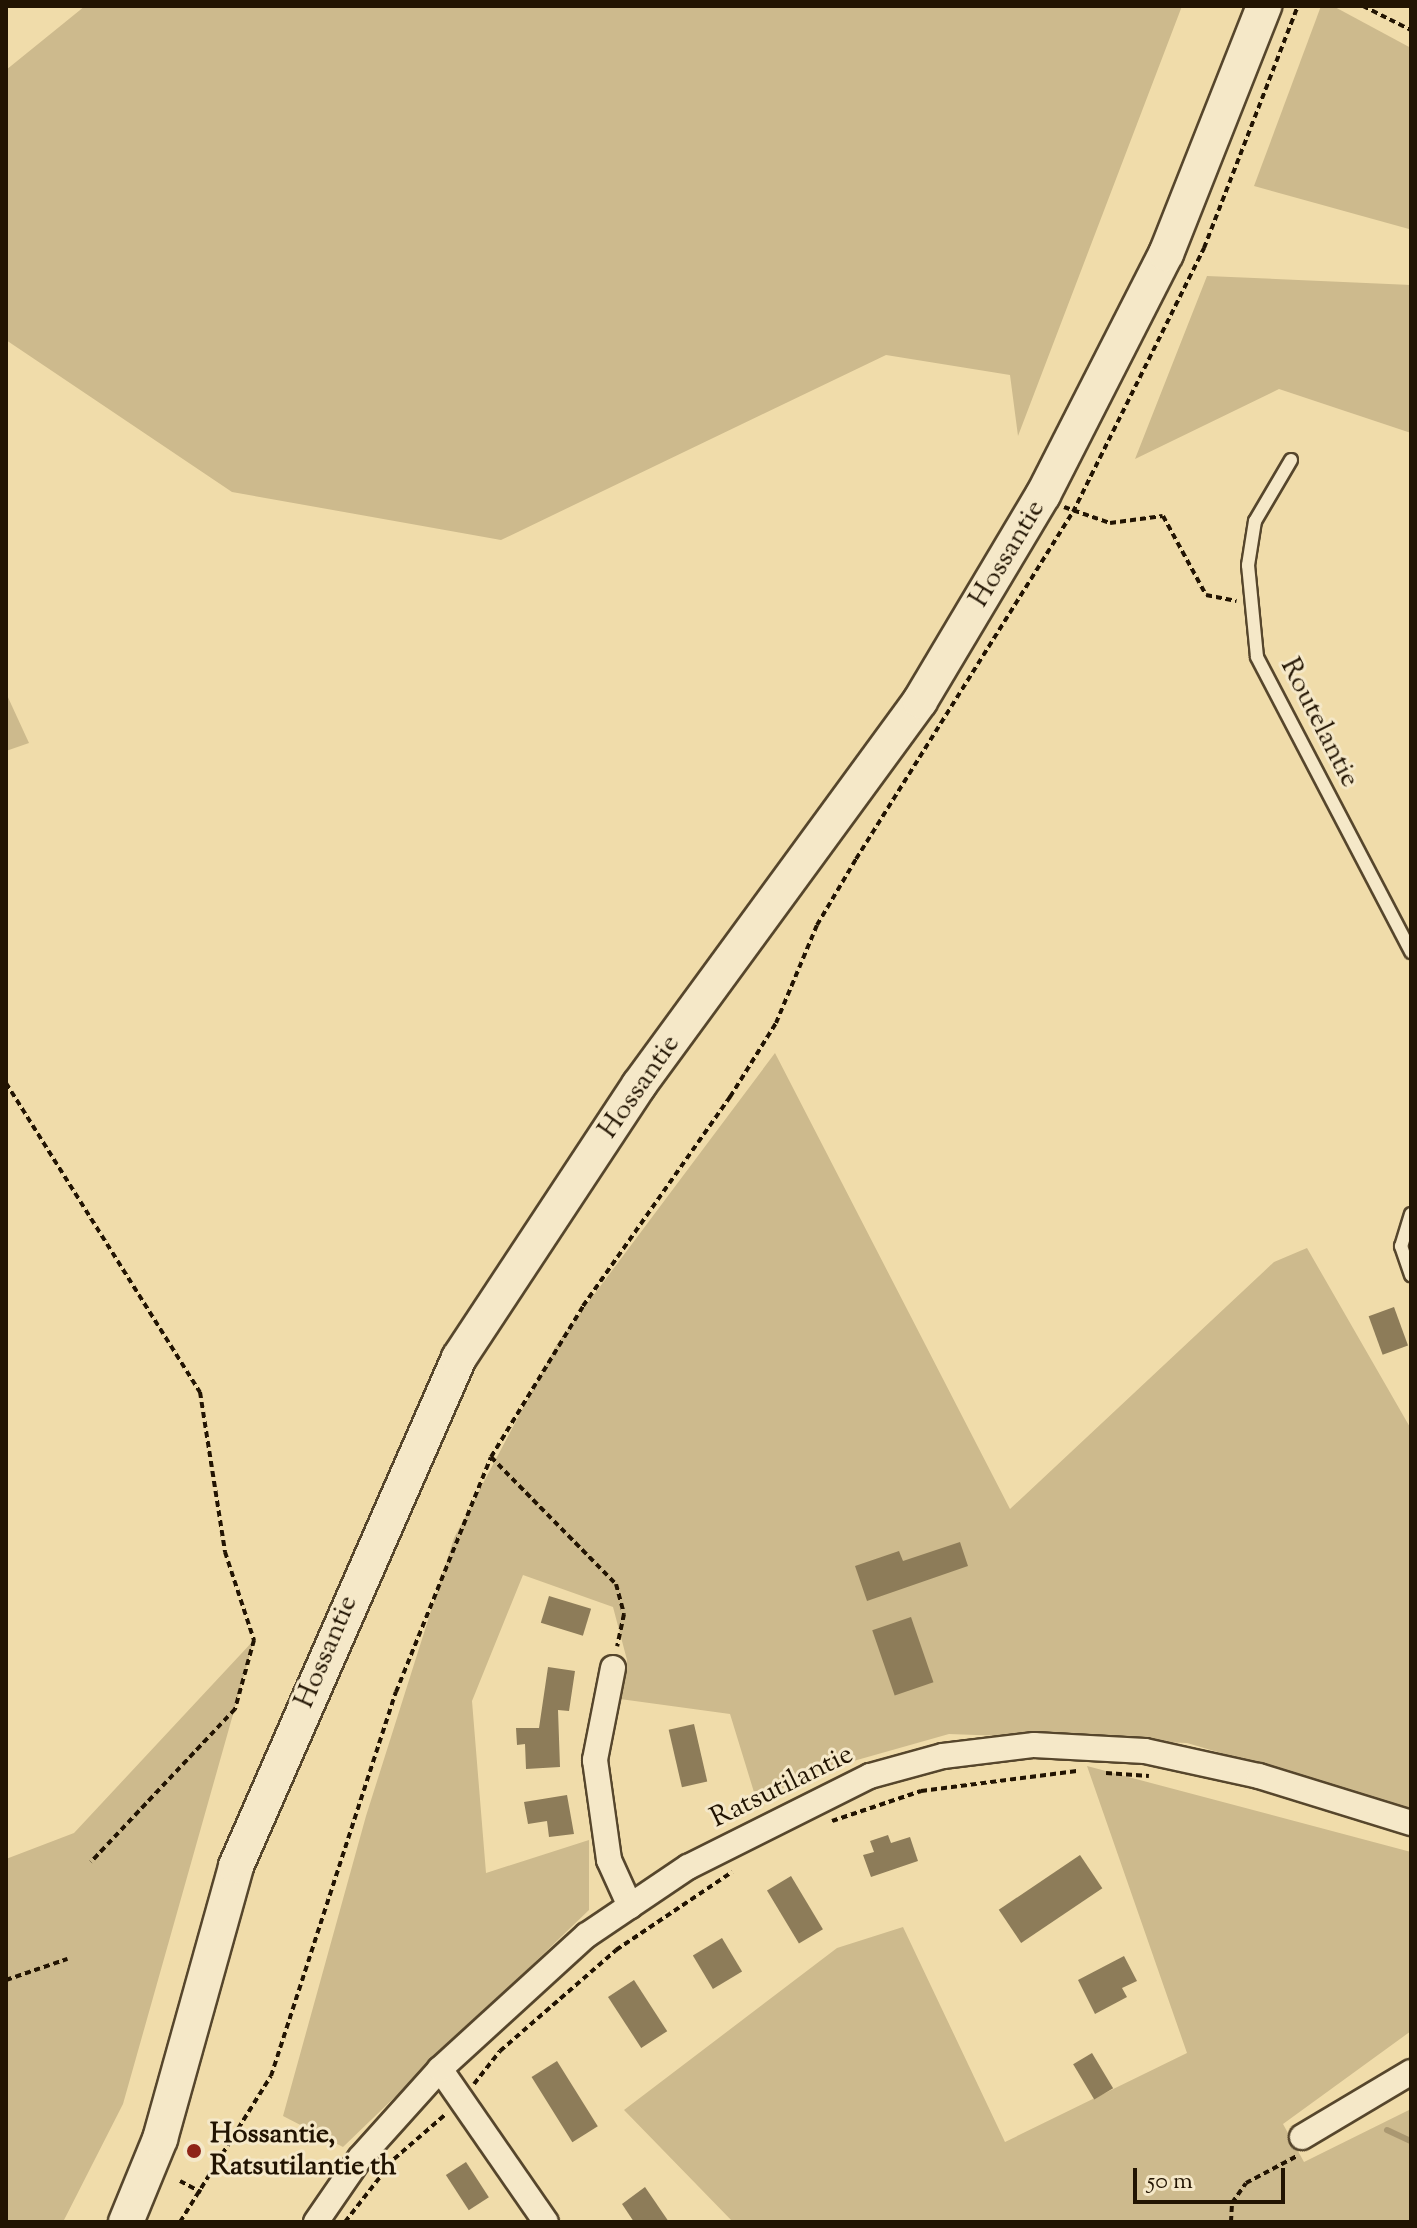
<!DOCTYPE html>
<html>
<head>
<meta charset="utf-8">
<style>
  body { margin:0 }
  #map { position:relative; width:1417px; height:2228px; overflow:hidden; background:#f0dcaa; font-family:"Sorts Mill Goudy",serif }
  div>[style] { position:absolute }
  .green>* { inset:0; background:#cdba8d }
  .stream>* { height:6px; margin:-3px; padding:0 3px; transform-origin:3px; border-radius:3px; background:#aa9871 }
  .building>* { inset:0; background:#8d7c59; transform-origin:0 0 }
  .path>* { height:4px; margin-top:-2px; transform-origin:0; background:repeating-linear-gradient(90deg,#221402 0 6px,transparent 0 10px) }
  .roads { filter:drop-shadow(2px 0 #56462c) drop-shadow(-2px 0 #56462c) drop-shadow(0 2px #56462c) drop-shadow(0 -2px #56462c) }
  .service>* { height:12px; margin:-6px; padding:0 6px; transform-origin:6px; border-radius:6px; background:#f5e8c8 }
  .minor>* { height:24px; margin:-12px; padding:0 12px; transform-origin:12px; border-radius:12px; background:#f5e8c8 }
  .secondary>* { height:34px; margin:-17px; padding:0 17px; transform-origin:17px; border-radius:17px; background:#f5e8c8 }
  .dots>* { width:22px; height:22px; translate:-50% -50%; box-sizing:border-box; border:4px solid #f5e8c8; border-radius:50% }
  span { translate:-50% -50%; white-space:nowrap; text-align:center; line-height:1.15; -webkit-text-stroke:6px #f5e8c8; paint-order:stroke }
  .street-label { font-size:28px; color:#221402 }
  .poi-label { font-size:28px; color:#221402; font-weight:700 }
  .left { translate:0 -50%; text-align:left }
  .frame { position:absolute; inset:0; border:8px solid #221402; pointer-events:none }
  .scale { position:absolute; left:1133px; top:2168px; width:152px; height:36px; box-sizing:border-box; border:4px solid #221402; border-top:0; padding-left:10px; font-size:24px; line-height:28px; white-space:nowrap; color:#221402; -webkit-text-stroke:6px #f5e8c8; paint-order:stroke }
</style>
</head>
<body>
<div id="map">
  <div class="green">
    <div style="clip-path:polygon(85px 6px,1182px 6px,1018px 436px,1010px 375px,886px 355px,501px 540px,232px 492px,6px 340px,6px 70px)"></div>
    <div style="clip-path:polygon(1321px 6px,1333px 6px,1411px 48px,1409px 229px,1254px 186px)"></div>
    <div style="clip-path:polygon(1207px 276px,1411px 285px,1411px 433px,1279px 389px,1135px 459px)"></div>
    <div style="clip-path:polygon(6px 693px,29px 743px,6px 751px)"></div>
    <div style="clip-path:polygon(775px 1053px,1010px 1509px,1274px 1262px,1307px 1248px,1411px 1429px,1411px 1809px,1187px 1743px,949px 1734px,811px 1773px,757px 1802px,730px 1714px,620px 1699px,627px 1660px,613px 1607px,523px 1575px,472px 1701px,486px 1873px,589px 1840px,589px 1910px,343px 2147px,283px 2116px,366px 1816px,454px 1538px,557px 1344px)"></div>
    <div style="clip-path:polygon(254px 1640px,123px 2104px,63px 2222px,6px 2222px,6px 1859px,74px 1833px)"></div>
    <div style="clip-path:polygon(1087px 1766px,1411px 1852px,1411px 2031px,1283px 2124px,1304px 2162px,1411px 2109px,1411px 2222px,733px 2222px,624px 2110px,837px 1948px,903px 1927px,1005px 2142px,1187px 2053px)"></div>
  </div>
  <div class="stream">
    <div style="left:1387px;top:2130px;width:26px;rotate:25deg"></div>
  </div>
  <div class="building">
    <div style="left:1394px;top:1307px;width:41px;height:27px;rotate:70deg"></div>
    <div style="clip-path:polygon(960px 1542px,968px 1566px,867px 1601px,855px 1566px,899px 1551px,903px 1561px)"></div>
    <div style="left:549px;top:1596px;width:44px;height:28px;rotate:17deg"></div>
    <div style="left:911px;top:1617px;width:69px;height:41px;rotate:71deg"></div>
    <div style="clip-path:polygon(548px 1667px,575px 1671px,569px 1711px,558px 1710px,560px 1767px,526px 1769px,525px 1744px,517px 1745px,516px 1728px,539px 1728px)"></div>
    <div style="left:694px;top:1724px;width:59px;height:26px;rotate:77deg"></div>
    <div style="clip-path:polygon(567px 1795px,574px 1834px,549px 1837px,547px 1821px,528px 1824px,524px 1802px)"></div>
    <div style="clip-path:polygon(888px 1835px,891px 1843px,910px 1837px,918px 1861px,871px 1877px,863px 1855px,874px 1852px,870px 1841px)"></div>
    <div style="left:1080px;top:1855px;width:40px;height:98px;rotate:56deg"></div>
    <div style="left:791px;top:1876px;width:62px;height:28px;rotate:59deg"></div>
    <div style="left:722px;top:1938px;width:39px;height:34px;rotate:59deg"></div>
    <div style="clip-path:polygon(1124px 1956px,1137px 1981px,1122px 1988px,1127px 1997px,1095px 2014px,1078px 1980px)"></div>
    <div style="left:634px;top:1980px;width:61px;height:31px;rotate:57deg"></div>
    <div style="left:1092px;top:2053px;width:41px;height:22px;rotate:59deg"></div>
    <div style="left:557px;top:2061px;width:77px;height:30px;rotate:58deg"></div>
    <div style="left:466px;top:2162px;width:42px;height:24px;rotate:57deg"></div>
    <div style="clip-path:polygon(645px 2187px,669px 2222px,634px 2222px,622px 2204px)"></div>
  </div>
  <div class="path">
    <div style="left:1363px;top:6px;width:54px;rotate:26.6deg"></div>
    <div style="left:1064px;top:507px;width:49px;rotate:19.2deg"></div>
    <div style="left:1110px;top:523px;width:53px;rotate:-7.5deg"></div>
    <div style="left:1163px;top:516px;width:90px;rotate:61.4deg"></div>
    <div style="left:1206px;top:595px;width:31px;rotate:11deg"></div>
    <div style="left:6px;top:1083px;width:365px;rotate:57.9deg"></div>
    <div style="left:200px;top:1392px;width:162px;rotate:81.1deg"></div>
    <div style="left:225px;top:1552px;width:93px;rotate:71.8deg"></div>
    <div style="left:254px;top:1640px;width:72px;rotate:105.4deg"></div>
    <div style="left:235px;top:1709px;width:210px;rotate:133.3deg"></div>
    <div style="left:491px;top:1457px;width:178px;rotate:45.5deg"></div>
    <div style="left:616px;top:1584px;width:31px;rotate:75deg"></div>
    <div style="left:624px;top:1614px;width:33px;rotate:102deg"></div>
    <div style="left:1106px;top:1773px;width:43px;rotate:4deg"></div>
    <div style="left:832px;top:1821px;width:94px;rotate:-18.6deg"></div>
    <div style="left:921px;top:1791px;width:157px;rotate:-7.3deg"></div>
    <div style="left:6px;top:1980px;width:65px;rotate:-19deg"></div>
    <div style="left:474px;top:2084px;width:42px;rotate:-51.8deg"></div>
    <div style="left:500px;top:2051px;width:154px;rotate:-41deg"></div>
    <div style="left:616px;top:1950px;width:140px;rotate:-33.9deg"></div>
    <div style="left:180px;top:2181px;width:24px;rotate:28deg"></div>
    <div style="left:180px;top:2222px;width:172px;rotate:-58.1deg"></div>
    <div style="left:271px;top:2076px;width:404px;rotate:-72deg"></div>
    <div style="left:396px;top:1692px;width:253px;rotate:-68deg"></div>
    <div style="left:491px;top:1457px;width:177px;rotate:-58.6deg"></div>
    <div style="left:583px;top:1306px;width:256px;rotate:-54.9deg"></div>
    <div style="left:730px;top:1097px;width:87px;rotate:-58.1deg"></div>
    <div style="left:776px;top:1023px;width:106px;rotate:-67.3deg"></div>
    <div style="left:817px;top:925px;width:77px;rotate:-59.4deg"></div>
    <div style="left:856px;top:859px;width:409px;rotate:-58deg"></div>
    <div style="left:1073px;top:512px;width:295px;rotate:-63.6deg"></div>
    <div style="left:1204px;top:248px;width:260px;rotate:-68.8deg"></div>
    <div style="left:345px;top:2222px;width:80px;rotate:-52.1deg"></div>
    <div style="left:394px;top:2159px;width:69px;rotate:-40.9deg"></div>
    <div style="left:1231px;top:2222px;width:19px;rotate:-87deg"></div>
    <div style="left:1232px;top:2203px;width:24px;rotate:-55deg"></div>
    <div style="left:1246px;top:2183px;width:58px;rotate:-27.9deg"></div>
  </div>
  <div class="roads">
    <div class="service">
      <div style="left:1291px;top:460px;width:71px;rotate:120.5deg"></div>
      <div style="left:1255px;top:521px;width:45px;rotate:99deg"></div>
      <div style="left:1248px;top:565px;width:92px;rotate:84.4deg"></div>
      <div style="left:1257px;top:657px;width:333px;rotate:62.4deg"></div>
      <div style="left:1411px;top:1214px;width:34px;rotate:107deg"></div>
      <div style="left:1401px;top:1246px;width:31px;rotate:71deg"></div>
    </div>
    <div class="minor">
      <div style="left:613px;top:1668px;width:94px;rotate:101.1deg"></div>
      <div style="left:595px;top:1760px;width:101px;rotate:82deg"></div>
      <div style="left:609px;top:1860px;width:51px;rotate:65.5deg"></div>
      <div style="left:440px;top:2069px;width:186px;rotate:55.3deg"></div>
      <div style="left:1302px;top:2137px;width:127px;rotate:-30.8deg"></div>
      <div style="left:316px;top:2222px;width:78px;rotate:-55.5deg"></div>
      <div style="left:360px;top:2158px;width:120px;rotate:-48deg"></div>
      <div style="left:440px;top:2069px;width:199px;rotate:-42.4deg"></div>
      <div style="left:587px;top:1935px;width:122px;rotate:-34deg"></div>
      <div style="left:688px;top:1867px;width:203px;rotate:-26.6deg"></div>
      <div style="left:870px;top:1776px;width:76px;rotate:-15.3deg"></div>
      <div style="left:943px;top:1756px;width:92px;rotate:-6.9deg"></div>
      <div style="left:1034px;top:1745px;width:111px;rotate:3.1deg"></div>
      <div style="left:1145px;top:1751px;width:117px;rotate:12.4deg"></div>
      <div style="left:1259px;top:1776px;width:159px;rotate:17.2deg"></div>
    </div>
    <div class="secondary">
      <div style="left:126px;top:2222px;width:90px;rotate:-67.7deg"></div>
      <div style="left:160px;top:2139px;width:283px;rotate:-74.4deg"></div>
      <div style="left:236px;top:1866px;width:555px;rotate:-66.3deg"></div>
      <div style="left:459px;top:1358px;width:327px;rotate:-56.6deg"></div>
      <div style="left:639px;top:1085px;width:476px;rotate:-53.8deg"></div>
      <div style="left:920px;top:701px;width:240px;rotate:-59.2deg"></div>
      <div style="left:1043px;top:495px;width:271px;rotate:-63deg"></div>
      <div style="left:1166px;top:254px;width:267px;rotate:-68.4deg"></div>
    </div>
  </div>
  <div class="dots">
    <div style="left:194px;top:2151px;background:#8f2418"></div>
  </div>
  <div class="street-label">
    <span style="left:1008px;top:554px;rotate:-59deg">Hossantie</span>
    <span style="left:1319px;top:723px;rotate:63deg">Routelantie</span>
    <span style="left:640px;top:1087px;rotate:-55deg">Hossantie</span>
    <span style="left:327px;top:1652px;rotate:-67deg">Hossantie</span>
    <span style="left:782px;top:1787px;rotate:-26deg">Ratsutilantie</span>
  </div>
  <div class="poi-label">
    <span class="left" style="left:210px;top:2151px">Hossantie,<br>Ratsutilantie th</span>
  </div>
  <div class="frame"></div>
  <div class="scale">50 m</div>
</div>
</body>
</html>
